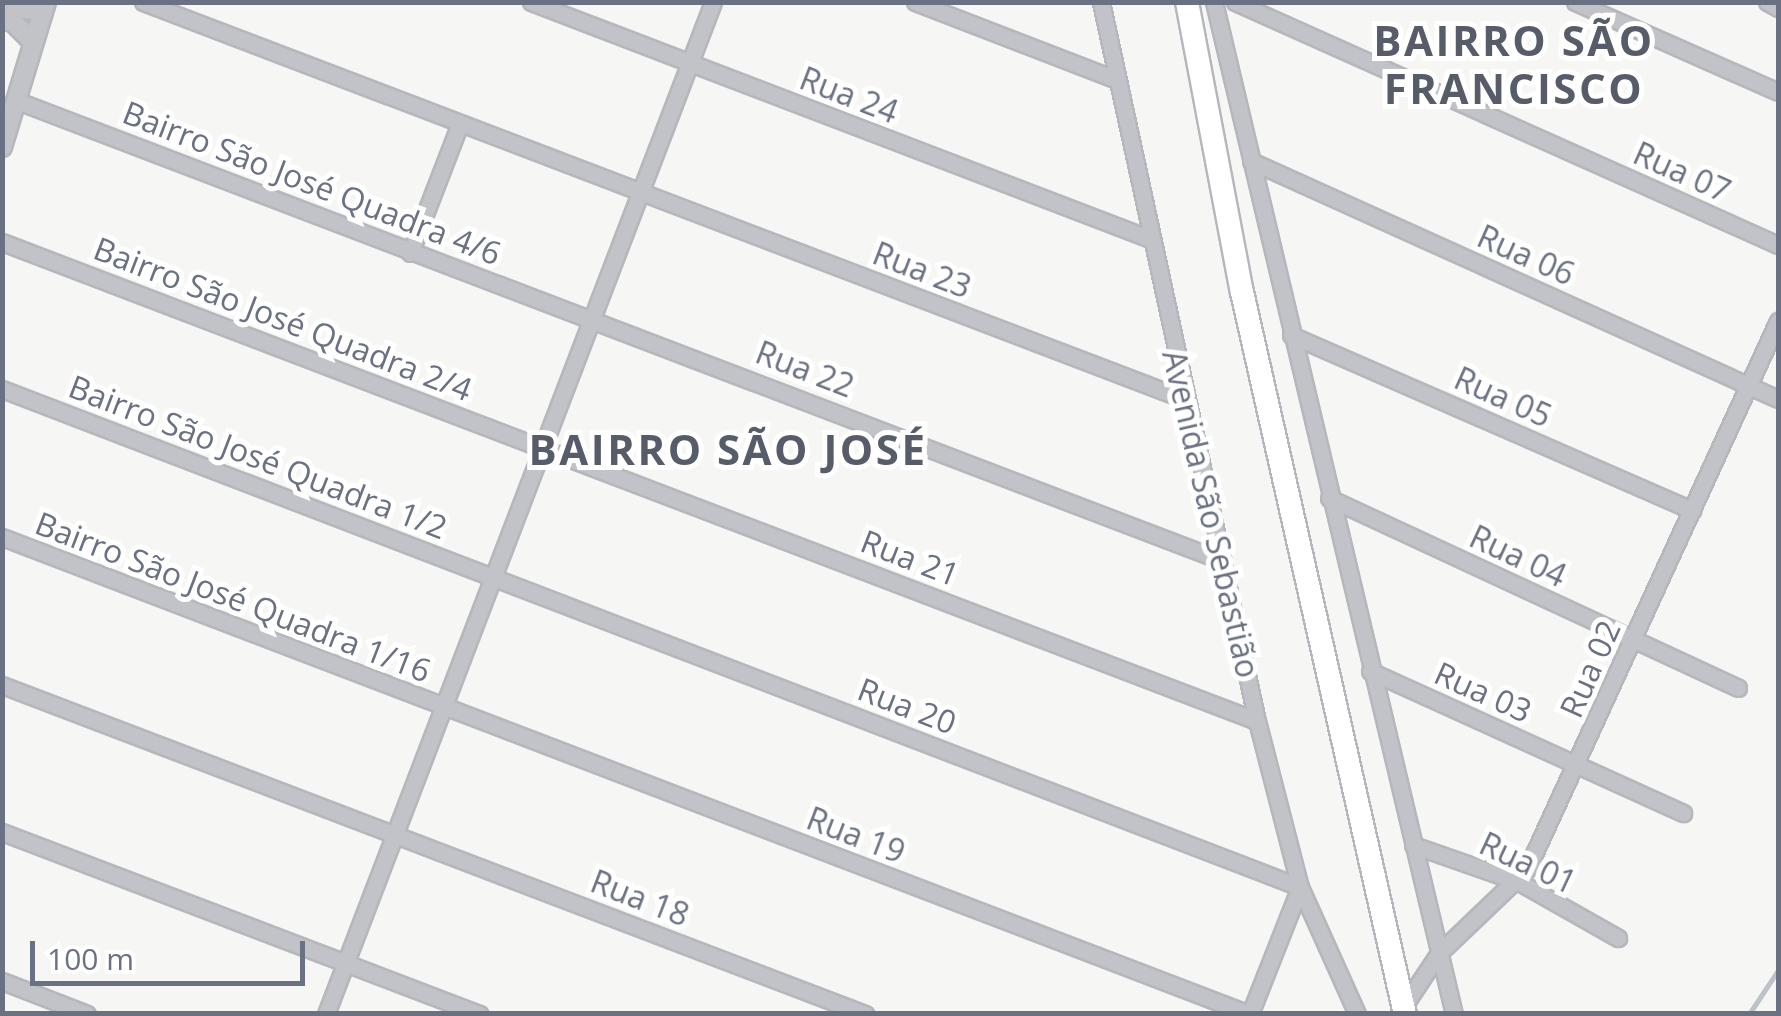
<!DOCTYPE html>
<html>
<head>
<meta charset="utf-8">
<style>
  body { margin:0 }
  #map { position:relative; width:1781px; height:1016px; overflow:hidden; background:#f6f7f4; font-family:"Open Sans",sans-serif }
  div>[style] { position:absolute }
  .stream>* { height:5px; margin:-2.5px; padding:0 2.5px; transform-origin:2.5px; border-radius:2.5px; background:#bcc2c8 }
  .roads { filter:drop-shadow(2px 0 #b5b7bc) drop-shadow(-2px 0 #b5b7bc) drop-shadow(0 2px #b5b7bc) drop-shadow(0 -2px #b5b7bc) }
  .minor>* { height:15px; margin:-7.5px; padding:0 7.5px; transform-origin:7.5px; border-radius:7.5px; background:#c1c3c8 }
  .tertiary>* { height:18px; margin:-9px; padding:0 9px; transform-origin:9px; border-radius:9px; background:#c1c3c8 }
  .primary>* { height:22px; margin:-11px; padding:0 11px; transform-origin:11px; border-radius:11px; background:#fff }
  span { translate:-50% -50%; white-space:nowrap; text-align:center; line-height:1.15; -webkit-text-stroke:10px #fff; paint-order:stroke }
  .street-label { font-size:32px; color:#697182 }
  .district-label { font-size:42px; color:#565c68; font-weight:700; letter-spacing:2.5px }
  .frame { position:absolute; inset:0; border:5px solid #697182; pointer-events:none }
  .scale { position:absolute; left:30px; top:941px; width:275px; height:45px; box-sizing:border-box; border:5px solid #697182; border-top:0; padding-left:12px; font-size:30px; line-height:35px; white-space:nowrap; color:#697182; -webkit-text-stroke:8px #fff; paint-order:stroke }
</style>
</head>
<body>
<div id="map">
  <div class="stream">
    <div style="left:1749px;top:1014px;width:53px;rotate:-56.6deg"></div>
  </div>
  <div class="roads">
    <div class="minor">
      <div style="left:143px;top:2px;width:1117px;rotate:20.87deg"></div>
      <div style="left:531px;top:2px;width:661px;rotate:20.93deg"></div>
      <div style="left:915px;top:2px;width:214px;rotate:21.1deg"></div>
      <div style="left:1101px;top:2px;width:736px;rotate:77.76deg"></div>
      <div style="left:1257px;top:721px;width:171px;rotate:75.5deg"></div>
      <div style="left:1300px;top:887px;width:139px;rotate:65.8deg"></div>
      <div style="left:1214px;top:2px;width:1040px;rotate:76.66deg"></div>
      <div style="left:1235px;top:2px;width:595px;rotate:24.11deg"></div>
      <div style="left:1575px;top:2px;width:222px;rotate:23.9deg"></div>
      <div style="left:1767px;top:2px;width:13px;rotate:29deg"></div>
      <div style="left:15px;top:100px;width:1293px;rotate:20.89deg"></div>
      <div style="left:1251px;top:161px;width:578px;rotate:24.3deg"></div>
      <div style="left:2px;top:242px;width:1343px;rotate:20.89deg"></div>
      <div style="left:410px;top:253px;width:136px;rotate:-68.9deg"></div>
      <div style="left:1291px;top:335px;width:438px;rotate:23.6deg"></div>
      <div style="left:2px;top:389px;width:1390px;rotate:20.99deg"></div>
      <div style="left:1329px;top:498px;width:451px;rotate:24.9deg"></div>
      <div style="left:2px;top:537px;width:1335px;rotate:20.93deg"></div>
      <div style="left:1370px;top:671px;width:344px;rotate:24.4deg"></div>
      <div style="left:2px;top:685px;width:924px;rotate:20.87deg"></div>
      <div style="left:2px;top:832px;width:511px;rotate:20.88deg"></div>
      <div style="left:1413px;top:845px;width:112px;rotate:19.2deg"></div>
      <div style="left:1519px;top:882px;width:114px;rotate:29.5deg"></div>
      <div style="left:2px;top:981px;width:91px;rotate:21.2deg"></div>
      <div style="left:1403px;top:1007px;width:65px;rotate:-56.3deg"></div>
      <div style="left:1439px;top:953px;width:122px;rotate:-43.7deg"></div>
      <div style="left:1527px;top:869px;width:603px;rotate:-65.39deg"></div>
      <div style="left:326px;top:1014px;width:1083px;rotate:-69.07deg"></div>
      <div style="left:1250px;top:1014px;width:136px;rotate:-68.5deg"></div>
    </div>
    <div class="tertiary">
      <div style="left:2px;top:6px;width:41px;rotate:7deg"></div>
      <div style="left:2px;top:21px;width:10px"></div>
      <div style="left:12px;top:21px;width:30px;rotate:45deg"></div>
      <div style="left:2px;top:147px;width:152px;rotate:-73.1deg"></div>
    </div>
    <div class="primary">
      <div style="left:1187px;top:2px;width:295px;rotate:79.3deg"></div>
      <div style="left:1242px;top:292px;width:740px;rotate:77.28deg"></div>
    </div>
  </div>
  <div class="street-label">
    <span style="left:849px;top:95px;rotate:21deg">Rua 24</span>
    <span style="left:1682px;top:172px;rotate:24deg">Rua 07</span>
    <span style="left:312px;top:183px;rotate:21deg">Bairro São José Quadra 4/6</span>
    <span style="left:1526px;top:255px;rotate:24deg">Rua 06</span>
    <span style="left:922px;top:270px;rotate:21deg">Rua 23</span>
    <span style="left:283px;top:319px;rotate:21deg">Bairro São José Quadra 2/4</span>
    <span style="left:805px;top:369px;rotate:21deg">Rua 22</span>
    <span style="left:1503px;top:397px;rotate:24deg">Rua 05</span>
    <span style="left:258px;top:457px;rotate:21deg">Bairro São José Quadra 1/2</span>
    <span style="left:1211px;top:514px;rotate:77deg">Avenida São Sebastião</span>
    <span style="left:1518px;top:556px;rotate:25deg">Rua 04</span>
    <span style="left:910px;top:558px;rotate:21deg">Rua 21</span>
    <span style="left:233px;top:597px;rotate:21deg">Bairro São José Quadra 1/16</span>
    <span style="left:1590px;top:669px;rotate:-66deg">Rua 02</span>
    <span style="left:1483px;top:692px;rotate:24deg">Rua 03</span>
    <span style="left:907px;top:706px;rotate:21deg">Rua 20</span>
    <span style="left:856px;top:835px;rotate:21deg">Rua 19</span>
    <span style="left:1528px;top:863px;rotate:25deg">Rua 01</span>
    <span style="left:640px;top:898px;rotate:21deg">Rua 18</span>
  </div>
  <div class="district-label">
    <span style="left:1514px;top:64px">BAIRRO SÃO<br>FRANCISCO</span>
    <span style="left:728px;top:449px">BAIRRO SÃO JOSÉ</span>
  </div>
  <div class="frame"></div>
  <div class="scale">100 m</div>
</div>
</body>
</html>
